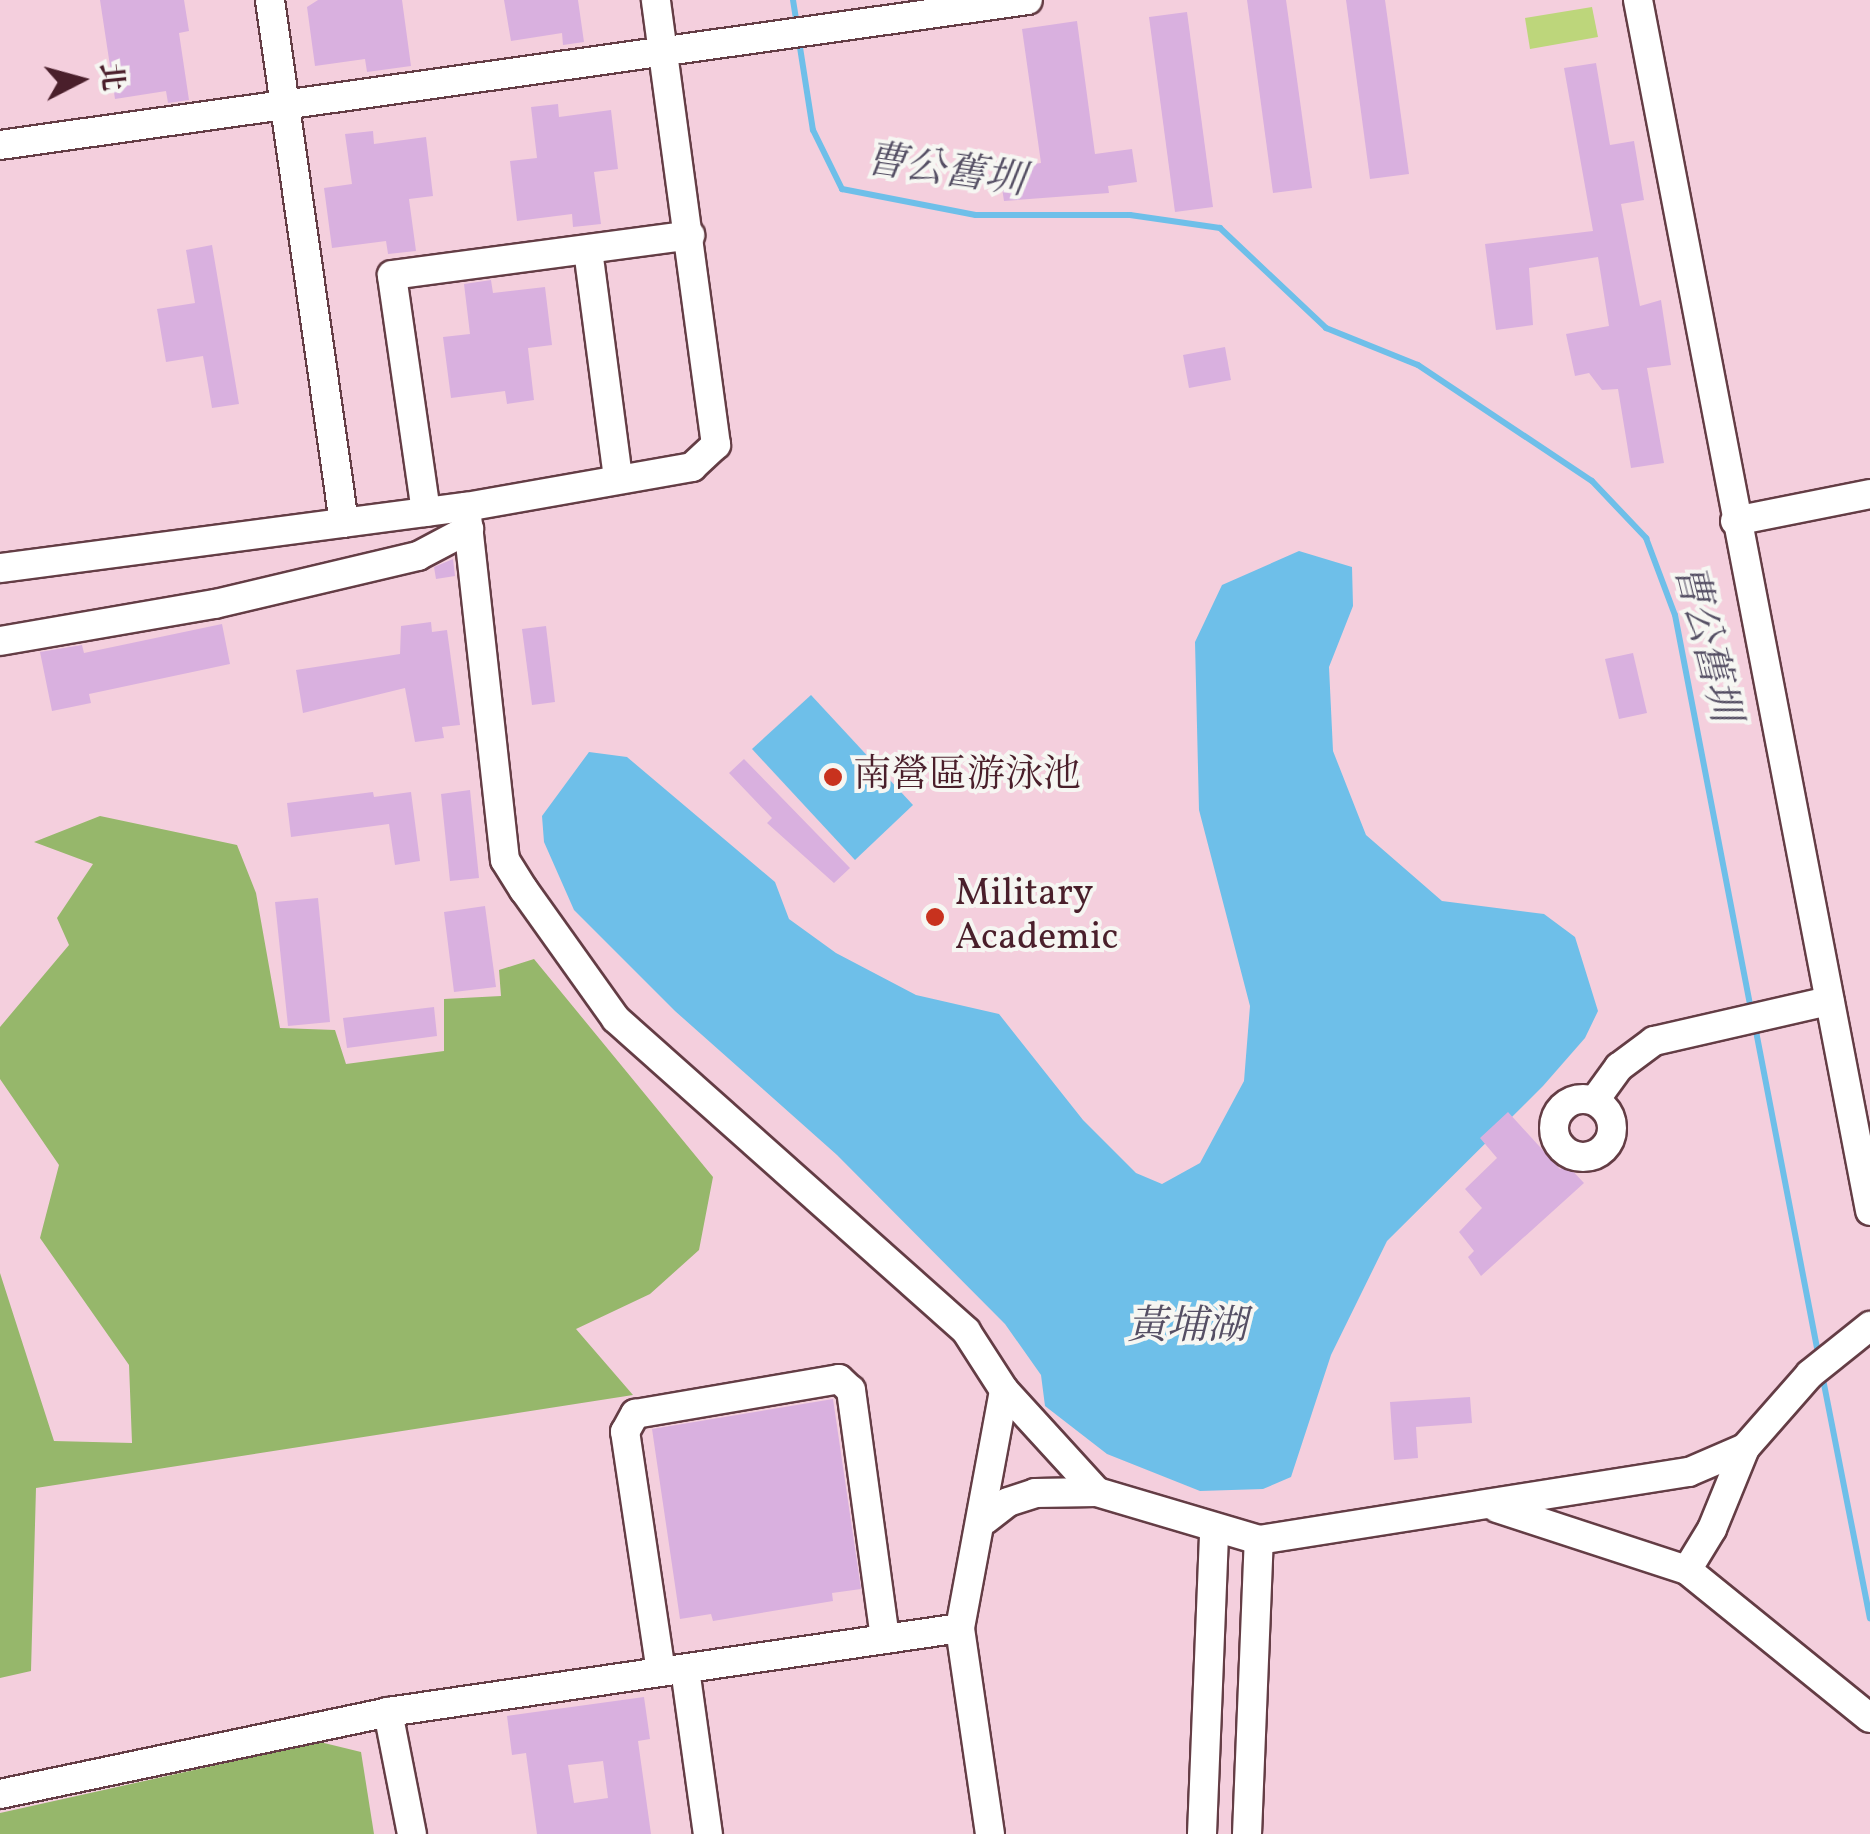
<!DOCTYPE html>
<meta charset="utf-8">
<style>
body{margin:0}
#map{position:relative;width:1870px;height:1834px;overflow:hidden;background:#f5eadb;font-family:Vollkorn,"Noto Serif TC",serif}
div>[style]{position:absolute}
.built>*{inset:0;background:#f4cfdd}
.green>*{inset:0;background:#bdd67b}
.forest>*{inset:0;background:#96b76b}
.water>*{inset:0;background:#6ebfe9}
.stream>*{height:6px;margin:-3px;padding:0 3px;transform-origin:3px;border-radius:3px;background:#6ebfe9}
.building>*{inset:0;background:#d9b0df}
.roads{filter:drop-shadow(2px 0 #643d45) drop-shadow(-2px 0 #643d45) drop-shadow(0 2px #643d45) drop-shadow(0 -2px #643d45)}
.minor>*{height:28px;margin:-14px;padding:0 14px;transform-origin:14px;border-radius:14px;background:#fff}
.minor>.ring{margin:-14px;padding:0;box-sizing:content-box;background:none;border:28px solid #fff;border-radius:50%}
.dots>*{width:28px;height:28px;translate:-50% -50%;box-sizing:border-box;border:5px solid #f6f6f2;border-radius:50%}
span{translate:-50% -50%;white-space:nowrap;text-align:center;line-height:1.15;-webkit-text-stroke:8px #f6f6f2;paint-order:stroke}
.poi-label{font-size:38px;color:#4a1f2b}
.left{translate:0 -50%;text-align:left}
.water-label{font-size:40px;color:#554f64;font-style:italic}
.north{position:absolute;left:30px;top:30px;width:100px;height:100px;-webkit-text-stroke:8px #f6f6f2;paint-order:stroke;rotate:84deg;font-size:28px;font-weight:700;line-height:40px;text-align:center;color:#4a1f2b}
.north::after{content:'';display:block;margin:auto;width:35px;height:45px;background:#4a1f2b;clip-path:polygon(50% 0,100% 100%,50% 72%,0 100%)}
</style>
<div id="map">
<div class="built">
<div style="clip-path:polygon(0 0,1870px 0,1870px 1834px,0 1834px)"></div>
</div>
<div class="green">
<div style="clip-path:polygon(1592px 7px,1598px 37px,1530px 49px,1525px 18px)"></div>
</div>
<div class="forest">
<div style="clip-path:polygon(100px 816px,237px 845px,256px 893px,280px 1028px,335px 1030px,346px 1064px,444px 1051px,444px 999px,501px 996px,499px 970px,534px 959px,713px 1177px,699px 1250px,650px 1294px,576px 1329px,633px 1395px,36px 1488px,31px 1671px,0 1678px,0 1273px,54px 1441px,132px 1443px,129px 1365px,40px 1238px,59px 1165px,0 1079px,0 1027px,69px 945px,57px 918px,93px 864px,34px 842px)"></div>
<div style="clip-path:polygon(320px 1742px,361px 1752px,374px 1834px,0 1834px,0 1813px)"></div>
</div>
<div class="water">
<div style="clip-path:polygon(1299px 551px,1352px 567px,1353px 606px,1329px 667px,1333px 751px,1366px 835px,1442px 901px,1544px 914px,1575px 937px,1598px 1011px,1585px 1038px,1543px 1086px,1387px 1241px,1331px 1355px,1291px 1477px,1263px 1489px,1200px 1491px,1107px 1454px,1045px 1406px,1041px 1375px,1005px 1324px,837px 1155px,675px 1011px,574px 910px,544px 842px,542px 816px,589px 752px,627px 757px,775px 882px,789px 919px,836px 953px,916px 995px,999px 1014px,1083px 1120px,1136px 1173px,1162px 1184px,1200px 1163px,1244px 1081px,1250px 1006px,1199px 810px,1195px 642px,1222px 585px)"></div>
<div style="clip-path:polygon(811px 695px,913px 805px,855px 860px,752px 749px)"></div>
</div>
<div class="stream">
<div style="left:793px;top:0;width:24px;rotate:81deg"></div>
<div style="left:799px;top:41px;width:90px;rotate:81.1deg"></div>
<div style="left:813px;top:130px;width:66px;rotate:63.8deg"></div>
<div style="left:842px;top:189px;width:136px;rotate:11deg"></div>
<div style="left:976px;top:215px;width:154px"></div>
<div style="left:1130px;top:215px;width:91px;rotate:8.2deg"></div>
<div style="left:1220px;top:228px;width:146px;rotate:43.3deg"></div>
<div style="left:1326px;top:328px;width:99px;rotate:21.9deg"></div>
<div style="left:1418px;top:365px;width:209px;rotate:33.7deg"></div>
<div style="left:1592px;top:481px;width:79px;rotate:46.5deg"></div>
<div style="left:1646px;top:538px;width:82px;rotate:69.4deg"></div>
<div style="left:1675px;top:615px;width:401px;rotate:79.1deg"></div>
<div style="left:1755px;top:1026px;width:337px;rotate:79.1deg"></div>
<div style="left:1822px;top:1374px;width:249px;rotate:78.9deg"></div>
</div>
<div class="building">
<div style="clip-path:polygon(100px 0,184px 0,189px 31px,179px 33px,189px 100px,168px 103px,166px 91px,115px 99px)"></div>
<div style="clip-path:polygon(318px 0,402px 0,411px 66px,367px 72px,365px 59px,315px 66px,307px 7px)"></div>
<div style="clip-path:polygon(504px 0,578px 0,584px 42px,563px 45px,562px 33px,511px 41px)"></div>
<div style="clip-path:polygon(1247px 0,1286px 0,1312px 188px,1273px 193px)"></div>
<div style="clip-path:polygon(1346px 0,1385px 0,1409px 174px,1370px 179px)"></div>
<div style="clip-path:polygon(1187px 12px,1213px 207px,1175px 212px,1149px 17px)"></div>
<div style="clip-path:polygon(1077px 21px,1095px 154px,1132px 149px,1137px 182px,1108px 186px,1109px 193px,1004px 201px,999px 168px,1041px 163px,1022px 29px)"></div>
<div style="clip-path:polygon(1596px 63px,1610px 145px,1634px 141px,1644px 200px,1621px 204px,1640px 306px,1661px 300px,1671px 365px,1647px 368px,1664px 463px,1631px 468px,1618px 389px,1602px 390px,1589px 373px,1575px 376px,1566px 334px,1609px 326px,1598px 257px,1529px 268px,1533px 325px,1496px 330px,1485px 244px,1593px 231px,1564px 68px)"></div>
<div style="clip-path:polygon(558px 104px,559px 117px,611px 110px,618px 169px,594px 172px,601px 224px,573px 227px,572px 214px,517px 221px,510px 161px,537px 158px,531px 107px)"></div>
<div style="clip-path:polygon(373px 131px,374px 144px,426px 137px,433px 196px,409px 199px,416px 251px,388px 254px,386px 241px,332px 248px,324px 188px,352px 184px,345px 134px)"></div>
<div style="clip-path:polygon(212px 245px,239px 404px,212px 408px,203px 356px,166px 362px,157px 309px,195px 303px,186px 250px)"></div>
<div style="clip-path:polygon(491px 280px,493px 293px,545px 287px,552px 345px,528px 348px,534px 400px,507px 404px,505px 391px,451px 398px,443px 337px,470px 334px,464px 284px)"></div>
<div style="clip-path:polygon(1225px 347px,1231px 380px,1189px 388px,1183px 355px)"></div>
<div style="clip-path:polygon(453px 559px,455px 576px,436px 579px,434px 567px)"></div>
<div style="clip-path:polygon(431px 622px,432px 632px,447px 630px,460px 725px,442px 727px,444px 738px,415px 742px,405px 688px,303px 713px,296px 670px,400px 654px,401px 626px)"></div>
<div style="clip-path:polygon(222px 624px,230px 664px,89px 694px,91px 703px,52px 711px,40px 652px,82px 645px,84px 653px)"></div>
<div style="clip-path:polygon(546px 626px,555px 702px,532px 705px,522px 629px)"></div>
<div style="clip-path:polygon(1633px 653px,1647px 713px,1619px 719px,1605px 659px)"></div>
<div style="clip-path:polygon(744px 759px,850px 868px,834px 883px,767px 823px,772px 818px,729px 773px)"></div>
<div style="clip-path:polygon(470px 790px,479px 878px,450px 881px,441px 794px)"></div>
<div style="clip-path:polygon(373px 792px,374px 797px,411px 792px,420px 861px,395px 865px,389px 824px,291px 837px,287px 803px)"></div>
<div style="clip-path:polygon(318px 898px,330px 1022px,288px 1026px,275px 902px)"></div>
<div style="clip-path:polygon(485px 906px,496px 987px,454px 992px,444px 912px)"></div>
<div style="clip-path:polygon(434px 1007px,437px 1036px,347px 1048px,343px 1018px)"></div>
<div style="clip-path:polygon(1508px 1112px,1560px 1169px,1566px 1164px,1584px 1183px,1481px 1276px,1468px 1257px,1474px 1251px,1459px 1232px,1482px 1208px,1465px 1189px,1497px 1158px,1480px 1138px)"></div>
<div style="clip-path:polygon(1470px 1397px,1472px 1423px,1416px 1427px,1418px 1458px,1394px 1460px,1390px 1402px)"></div>
<div style="clip-path:polygon(833px 1399px,861px 1589px,832px 1593px,833px 1601px,713px 1621px,711px 1614px,680px 1619px,652px 1429px)"></div>
<div style="clip-path:polygon(evenodd,644px 1697px,650px 1739px,638px 1741px,651px 1834px,537px 1834px,526px 1753px,512px 1755px,507px 1716px,644px 1697px,603px 1761px,608px 1798px,574px 1803px,568px 1765px,603px 1761px)"></div>
</div>
<div class="roads">
<div class="minor">
<div style="left:270px;top:0;width:528px;rotate:81.95deg"></div>
<div style="left:1638px;top:0;width:1233px;rotate:79.15deg"></div>
<div style="left:0;top:145px;width:1038px;rotate:-8.03deg"></div>
<div style="left:588px;top:250px;width:231px;rotate:82.5deg"></div>
<div style="left:466px;top:507px;width:355px;rotate:83.7deg"></div>
<div style="left:505px;top:860px;width:36px;rotate:58deg"></div>
<div style="left:524px;top:890px;width:158px;rotate:54.5deg"></div>
<div style="left:616px;top:1019px;width:469px;rotate:41.7deg"></div>
<div style="left:966px;top:1331px;width:70px;rotate:57.2deg"></div>
<div style="left:1004px;top:1390px;width:138px;rotate:47.6deg"></div>
<div style="left:1097px;top:1492px;width:169px;rotate:16.5deg"></div>
<div style="left:1259px;top:1540px;width:435px;rotate:-9deg"></div>
<div style="left:1689px;top:1472px;width:61px;rotate:-23.2deg"></div>
<div style="left:1745px;top:1448px;width:98px;rotate:-48.7deg"></div>
<div style="left:1810px;top:1374px;width:77px;rotate:-38.7deg"></div>
<div style="left:426px;top:512px;width:239px;rotate:-98.2deg"></div>
<div style="left:392px;top:275px;width:301px;rotate:-7.6deg"></div>
<div style="left:1735px;top:521px;width:138px;rotate:-11.3deg"></div>
<div style="left:0;top:568px;width:470px;rotate:-7.5deg"></div>
<div style="left:466px;top:507px;width:230px;rotate:-10deg"></div>
<div style="left:692px;top:467px;width:33px;rotate:-43deg"></div>
<div style="left:716px;top:445px;width:449px;rotate:-97.7deg"></div>
<div style="left:0;top:641px;width:218px;rotate:-9.8deg"></div>
<div style="left:215px;top:604px;width:209px;rotate:-13.3deg"></div>
<div style="left:418px;top:556px;width:58px;rotate:-27.9deg"></div>
<div class="ring" style="left:1554px;top:1099px;width:30px;height:30px"></div>
<div style="left:1595px;top:1100px;width:41px;rotate:-54deg"></div>
<div style="left:1619px;top:1067px;width:44px;rotate:-36.6deg"></div>
<div style="left:1654px;top:1041px;width:180px;rotate:-12.9deg"></div>
<div style="left:1497px;top:1508px;width:200px;rotate:18.1deg"></div>
<div style="left:1687px;top:1570px;width:235px;rotate:39deg"></div>
<div style="left:985px;top:1520px;width:29px;rotate:-38deg"></div>
<div style="left:1008px;top:1502px;width:28px;rotate:-18deg"></div>
<div style="left:1035px;top:1493px;width:62px;rotate:-0.9deg"></div>
<div style="left:1687px;top:1570px;width:48px;rotate:-58.6deg"></div>
<div style="left:1712px;top:1529px;width:87px;rotate:-67.8deg"></div>
<div style="left:685px;top:1669px;width:167px;rotate:82.1deg"></div>
<div style="left:661px;top:1672px;width:243px;rotate:-98.5deg"></div>
<div style="left:625px;top:1432px;width:21px;rotate:-61deg"></div>
<div style="left:635px;top:1414px;width:207px;rotate:-9.7deg"></div>
<div style="left:839px;top:1379px;width:16px;rotate:43deg"></div>
<div style="left:851px;top:1390px;width:251px;rotate:82.2deg"></div>
<div style="left:388px;top:1712px;width:578px;rotate:-8.35deg"></div>
<div style="left:0;top:1794px;width:397px;rotate:-11.9deg"></div>
<div style="left:388px;top:1712px;width:124px;rotate:78.9deg"></div>
<div style="left:990px;top:1834px;width:208px;rotate:-98.3deg"></div>
<div style="left:960px;top:1628px;width:242px;rotate:-79.5deg"></div>
<div style="left:1202px;top:1834px;width:305px;rotate:-87.7deg"></div>
<div style="left:1247px;top:1834px;width:294px;rotate:-87.7deg"></div>
</div>
</div>
<div class="dots">
<div style="left:833px;top:777px;background:#c8321e"></div>
<div style="left:935px;top:917px;background:#c8321e"></div>
</div>
<div class="poi-label">
<span class="left" style="left:853px;top:777px">南營區游泳池</span>
<span class="left" style="left:955px;top:917px">Military<br>Academic</span>
</div>
<div class="water-label">
<span style="left:945px;top:172px;rotate:8deg">曹公舊圳</span>
<span style="left:1705px;top:643px;rotate:76deg">曹公舊圳</span>
<span style="left:1187px;top:1328px">黃埔湖</span>
</div>
<div class="north">北</div>
</div>
